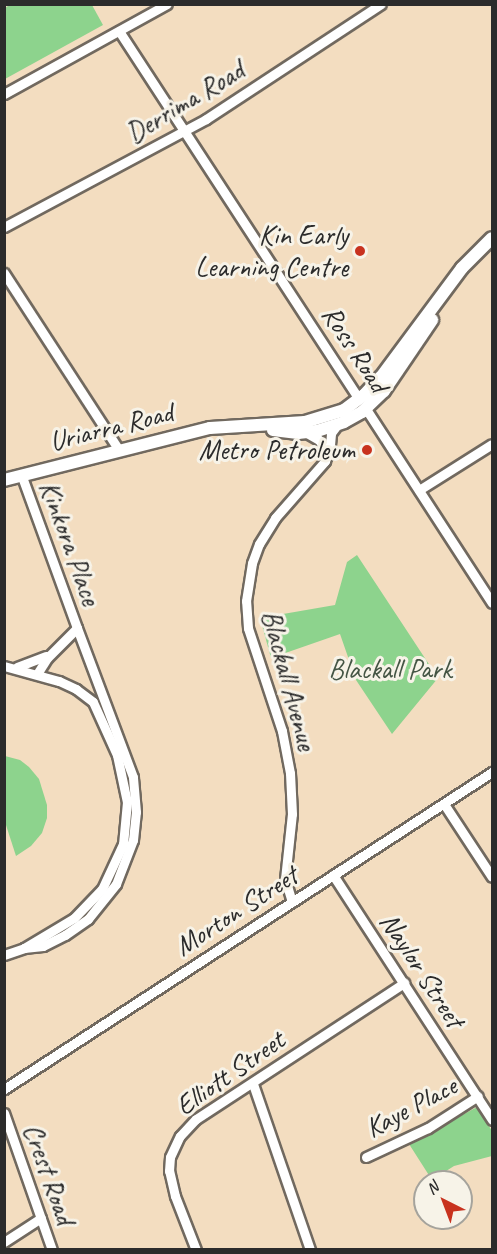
<!DOCTYPE html>
<style>
body{margin:0}
#map{position:relative;width:497px;height:1254px;overflow:hidden;background:#f3ddc0;font-family:Caveat,sans-serif}
div>[style]{position:absolute}
.green>*{inset:0;background:#8dd38d}
.roads{filter:drop-shadow(2px 0 #71695f) drop-shadow(-2px 0 #71695f) drop-shadow(0 2px #71695f) drop-shadow(0 -2px #71695f)}
.minor>*{height:9px;margin:-4.5px;padding:0 4.5px;transform-origin:4.5px;border-radius:4.5px;background:#fff}
.major>*{height:12px;margin:-6px;padding:0 6px;transform-origin:6px;border-radius:6px;background:#fff}
.dots>*{width:16px;height:16px;translate:-50% -50%;box-sizing:border-box;border:3px solid #f7f3e8;border-radius:50%}
span{translate:-50% -50%;white-space:nowrap;text-align:center;line-height:1.15;-webkit-text-stroke:6px #f7f3e8;paint-order:stroke}
.street-label{font-size:28px;color:#2b2b2b}
.poi-label{font-size:28px;color:#2b2b2b}
.right{translate:-100% -50%;text-align:right}
.park-label{font-size:28px;color:#454}
.frame{position:absolute;inset:0;border:6px solid #2b2b2b;pointer-events:none}
.north{position:absolute;left:413px;top:1170px;width:60px;height:60px;box-sizing:border-box;background:#f7f3e8;border:2px solid #a5a39c;border-radius:50%;rotate:318deg;font-size:16px;font-weight:700;line-height:24px;text-align:center;color:#2b2b2b}
.north::after{content:'';display:block;margin:auto;width:21px;height:27px;background:#c8321e;clip-path:polygon(50% 0,100% 100%,50% 72%,0 100%)}
</style>
<div id="map">
<div class="green">
<div style="clip-path:polygon(11px 4px,92px 5px,103px 25px,5px 79px,5px 8px)"></div>
<div style="clip-path:polygon(357px 555px,438px 678px,392px 734px,356px 680px,340px 634px,271px 658px,260px 618px,335px 605px,347px 562px)"></div>
<div style="clip-path:polygon(5px 756px,20px 760px,29px 767px,39px 779px,47px 805px,47px 818px,42px 833px,31px 846px,16px 856px,5px 822px)"></div>
<div style="clip-path:polygon(477px 1107px,492px 1131px,492px 1156px,454px 1166px,432px 1180px,409px 1144px)"></div>
</div>
<div class="roads">
<div class="minor">
<div style="left:119px;top:31px;width:439px;rotate:56.9deg"></div>
<div style="left:4px;top:94px;width:186px;rotate:-28.9deg"></div>
<div style="left:4px;top:227px;width:229px;rotate:-28.1deg"></div>
<div style="left:206px;top:119px;width:209px;rotate:-33.3deg"></div>
<div style="left:4px;top:273px;width:211px;rotate:57deg"></div>
<div style="left:366px;top:409px;width:231px;rotate:57deg"></div>
<div style="left:307px;top:433px;width:14px;rotate:30deg"></div>
<div style="left:319px;top:440px;width:12px;rotate:55deg"></div>
<div style="left:326px;top:450px;width:6px;rotate:81deg"></div>
<div style="left:21px;top:474px;width:164px;rotate:70deg"></div>
<div style="left:77px;top:628px;width:42px;rotate:135deg"></div>
<div style="left:47px;top:658px;width:19px;rotate:122deg"></div>
<div style="left:419px;top:490px;width:86px;rotate:-32.2deg"></div>
<div style="left:4px;top:666px;width:57px;rotate:15.3deg"></div>
<div style="left:59px;top:681px;width:19px;rotate:25deg"></div>
<div style="left:76px;top:689px;width:21px;rotate:37deg"></div>
<div style="left:93px;top:702px;width:58px;rotate:65.6deg"></div>
<div style="left:117px;top:755px;width:48px;rotate:78deg"></div>
<div style="left:127px;top:802px;width:42px;rotate:95.4deg"></div>
<div style="left:123px;top:844px;width:50px;rotate:115deg"></div>
<div style="left:102px;top:889px;width:40px;rotate:134deg"></div>
<div style="left:74px;top:918px;width:58px;rotate:149deg"></div>
<div style="left:17px;top:667px;width:31px;rotate:-21deg"></div>
<div style="left:444px;top:804px;width:87px;rotate:56.7deg"></div>
<div style="left:333px;top:875px;width:292px;rotate:57deg"></div>
<div style="left:292px;top:902px;width:24px;rotate:-107deg"></div>
<div style="left:285px;top:879px;width:65px;rotate:-83.9deg"></div>
<div style="left:292px;top:814px;width:41px;rotate:-92.8deg"></div>
<div style="left:290px;top:773px;width:43px;rotate:-100.8deg"></div>
<div style="left:282px;top:731px;width:108px;rotate:-108.3deg"></div>
<div style="left:248px;top:628px;width:27px;rotate:-94deg"></div>
<div style="left:246px;top:601px;width:38px;rotate:-81deg"></div>
<div style="left:252px;top:563px;width:20px;rotate:-70deg"></div>
<div style="left:259px;top:544px;width:31px;rotate:-58deg"></div>
<div style="left:275px;top:518px;width:76px;rotate:-48.7deg"></div>
<div style="left:325px;top:461px;width:17px;rotate:-73deg"></div>
<div style="left:330px;top:445px;width:12px;rotate:-85deg"></div>
<div style="left:331px;top:433px;width:10px;rotate:-53deg"></div>
<div style="left:4px;top:955px;width:21px;rotate:-19deg"></div>
<div style="left:24px;top:948px;width:19px;rotate:-6deg"></div>
<div style="left:43px;top:946px;width:25px;rotate:-27deg"></div>
<div style="left:65px;top:935px;width:28px;rotate:-35deg"></div>
<div style="left:88px;top:919px;width:45px;rotate:-51.3deg"></div>
<div style="left:116px;top:884px;width:47px;rotate:-68.9deg"></div>
<div style="left:133px;top:840px;width:28px;rotate:-84deg"></div>
<div style="left:136px;top:812px;width:35px;rotate:-95deg"></div>
<div style="left:133px;top:777px;width:159px;rotate:-110.6deg"></div>
<div style="left:253px;top:1084px;width:176px;rotate:71deg"></div>
<div style="left:4px;top:1089px;width:582px;rotate:-33.01deg"></div>
<div style="left:4px;top:1113px;width:145px;rotate:70.7deg"></div>
<div style="left:366px;top:1157px;width:68px;rotate:-25.1deg"></div>
<div style="left:428px;top:1128px;width:59px;rotate:-32.6deg"></div>
<div style="left:4px;top:1242px;width:44px;rotate:-33deg"></div>
<div style="left:196px;top:1250px;width:58px;rotate:-111.3deg"></div>
<div style="left:175px;top:1196px;width:26px;rotate:-103deg"></div>
<div style="left:169px;top:1171px;width:14px;rotate:-86deg"></div>
<div style="left:170px;top:1157px;width:23px;rotate:-65deg"></div>
<div style="left:180px;top:1136px;width:23px;rotate:-47deg"></div>
<div style="left:196px;top:1119px;width:249px;rotate:-33.2deg"></div>
</div>
<div class="major">
<div style="left:273px;top:430px;width:25px;rotate:7deg"></div>
<div style="left:298px;top:433px;width:19px;rotate:-6deg"></div>
<div style="left:317px;top:431px;width:28px;rotate:-18deg"></div>
<div style="left:344px;top:422px;width:21px;rotate:-29deg"></div>
<div style="left:362px;top:412px;width:30px;rotate:-44deg"></div>
<div style="left:384px;top:391px;width:86px;rotate:-55.9deg"></div>
<div style="left:4px;top:480px;width:212px;rotate:-14.2deg"></div>
<div style="left:210px;top:428px;width:95px;rotate:-3.6deg"></div>
<div style="left:305px;top:422px;width:41px;rotate:-17.1deg"></div>
<div style="left:344px;top:410px;width:25px;rotate:-37deg"></div>
<div style="left:364px;top:395px;width:25px;rotate:-47deg"></div>
<div style="left:381px;top:377px;width:136px;rotate:-53.4deg"></div>
<div style="left:462px;top:268px;width:42px;rotate:-45deg"></div>
</div>
</div>
<div class="dots">
<div style="left:360px;top:251px;background:#c8321e"></div>
<div style="left:367px;top:450px;background:#c8321e"></div>
</div>
<div class="street-label">
<span style="left:185px;top:102px;rotate:-31deg">Derrima Road</span>
<span style="left:355px;top:349px;rotate:57deg">Ross Road</span>
<span style="left:111px;top:427px;rotate:-14deg">Uriarra Road</span>
<span style="left:70px;top:543px;rotate:70deg">Kinkora Place</span>
<span style="left:289px;top:680px;rotate:75deg">Blackall Avenue</span>
<span style="left:236px;top:911px;rotate:-33deg">Morton Street</span>
<span style="left:422px;top:970px;rotate:57deg">Naylor Street</span>
<span style="left:230px;top:1073px;rotate:-35deg">Elliott Street</span>
<span style="left:411px;top:1107px;rotate:-28deg">Kaye Place</span>
<span style="left:49px;top:1174px;rotate:71deg">Crest Road</span>
</div>
<div class="poi-label">
<span class="right" style="left:348px;top:251px">Kin Early<br>Learning Centre</span>
<span class="right" style="left:355px;top:450px">Metro Petroleum</span>
</div>
<div class="park-label">
<span style="left:390px;top:669px">Blackall Park</span>
</div>
<div class="frame"></div>
<div class="north">N</div>
</div>
